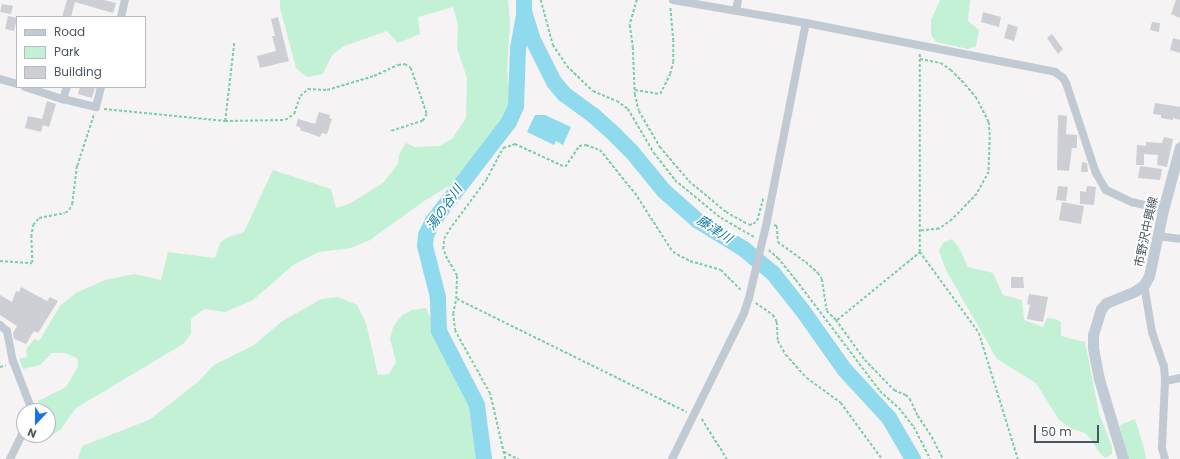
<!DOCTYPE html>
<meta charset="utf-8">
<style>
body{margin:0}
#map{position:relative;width:1180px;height:459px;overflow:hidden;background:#f5f3f3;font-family:Poppins,"Noto Sans JP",sans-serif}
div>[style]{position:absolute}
.green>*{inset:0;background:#c3f1d5}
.water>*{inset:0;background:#90daee}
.river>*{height:16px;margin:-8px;padding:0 8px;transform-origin:8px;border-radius:8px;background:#90daee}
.building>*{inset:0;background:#cdcfd5}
.path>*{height:1.5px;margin-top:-0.75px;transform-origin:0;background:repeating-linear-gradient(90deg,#7ad0a6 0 3px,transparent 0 5px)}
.street>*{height:8px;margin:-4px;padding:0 4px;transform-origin:4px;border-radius:4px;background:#c1cad2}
.secondary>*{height:11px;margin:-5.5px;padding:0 5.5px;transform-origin:5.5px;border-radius:5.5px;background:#c1cbd6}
span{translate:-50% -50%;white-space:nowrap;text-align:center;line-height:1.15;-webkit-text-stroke:3.5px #fff;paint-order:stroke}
.street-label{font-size:12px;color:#4a5661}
.water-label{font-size:13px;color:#0c7c9b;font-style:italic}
.legend{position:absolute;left:16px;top:16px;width:130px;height:72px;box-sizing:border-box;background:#fff;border:1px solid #b7bbc0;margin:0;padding:5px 7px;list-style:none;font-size:12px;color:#4a5661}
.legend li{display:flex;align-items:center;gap:8px;height:20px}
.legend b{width:20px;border:1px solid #b7bbc0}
.north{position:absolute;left:16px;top:403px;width:40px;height:40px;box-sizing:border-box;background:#fff;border:1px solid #b7bbc0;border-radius:50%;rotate:202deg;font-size:11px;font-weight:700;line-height:16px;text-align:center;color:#4a5661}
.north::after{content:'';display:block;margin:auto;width:14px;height:18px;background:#1a73e8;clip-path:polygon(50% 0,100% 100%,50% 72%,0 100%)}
.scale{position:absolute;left:1034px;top:425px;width:65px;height:18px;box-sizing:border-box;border:2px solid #4a5661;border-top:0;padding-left:5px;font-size:12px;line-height:14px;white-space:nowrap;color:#4a5661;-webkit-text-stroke:3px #fff;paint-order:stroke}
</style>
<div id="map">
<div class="green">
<div style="clip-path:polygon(280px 0,508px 0,510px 24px,507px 71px,511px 104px,502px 121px,478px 158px,454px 183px,424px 201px,370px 240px,351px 248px,319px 252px,293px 265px,253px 300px,225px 312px,204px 309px,191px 319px,191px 334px,183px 344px,76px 408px,61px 429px,43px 442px,36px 442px,30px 437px,31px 435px,48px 435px,48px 411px,35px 411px,38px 401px,66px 387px,78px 367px,77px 358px,65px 353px,52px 353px,40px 365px,23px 369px,19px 359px,27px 357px,26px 350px,34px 339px,39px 341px,60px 306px,76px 293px,105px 280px,134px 274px,161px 280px,168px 252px,215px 258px,220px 243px,226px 238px,244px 232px,273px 170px,331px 189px,336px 208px,349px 204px,383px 183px,398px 164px,399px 155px,406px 143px,415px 147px,439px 146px,452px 139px,466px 118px,467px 78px,457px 48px,458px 25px,453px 7px,418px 17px,420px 34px,398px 43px,387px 31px,344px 46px,332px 55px,323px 74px,307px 77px,296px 68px,280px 8px)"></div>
<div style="clip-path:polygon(940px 0,970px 0,968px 21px,979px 30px,976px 46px,968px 49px,936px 42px,931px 35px,931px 20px)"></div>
<div style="clip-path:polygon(952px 239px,958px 246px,968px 267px,993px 273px,1003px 295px,1022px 300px,1024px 320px,1043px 327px,1047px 318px,1055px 319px,1061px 322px,1061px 336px,1085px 342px,1099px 413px,1112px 447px,1112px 454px,1105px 458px,1099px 452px,1093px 442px,1085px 433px,1072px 429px,1059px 420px,1036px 383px,997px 359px,946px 270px,939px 251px,943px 243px)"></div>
<div style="clip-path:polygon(338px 297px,357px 305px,366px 323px,378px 375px,389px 374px,396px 362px,390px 339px,393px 327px,402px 315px,412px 310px,426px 308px,474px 405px,478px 459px,78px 459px,82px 446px,149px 420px,198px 382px,214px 365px,254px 345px,281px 322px,321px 299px)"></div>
<div style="clip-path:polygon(1135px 419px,1144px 448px,1146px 459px,1127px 459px,1120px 425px)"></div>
</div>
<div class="water">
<div style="clip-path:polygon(535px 115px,545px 115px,571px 127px,563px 145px,556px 141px,554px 145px,527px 132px)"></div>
</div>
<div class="river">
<div style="left:524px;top:0;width:11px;rotate:90deg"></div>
<div style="left:524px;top:11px;width:28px;rotate:73deg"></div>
<div style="left:532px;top:38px;width:49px;rotate:63.4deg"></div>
<div style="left:554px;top:82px;width:16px;rotate:50deg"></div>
<div style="left:564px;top:94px;width:36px;rotate:36deg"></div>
<div style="left:593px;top:115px;width:31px;rotate:42deg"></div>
<div style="left:616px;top:136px;width:23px;rotate:45deg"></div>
<div style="left:632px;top:152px;width:50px;rotate:50.6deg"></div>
<div style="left:664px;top:191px;width:45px;rotate:41.4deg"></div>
<div style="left:698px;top:221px;width:54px;rotate:31.3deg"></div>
<div style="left:744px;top:249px;width:38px;rotate:40deg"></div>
<div style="left:773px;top:273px;width:48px;rotate:51.7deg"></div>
<div style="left:803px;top:311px;width:71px;rotate:54.7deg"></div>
<div style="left:844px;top:369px;width:67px;rotate:47.4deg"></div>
<div style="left:889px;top:418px;width:48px;rotate:59.7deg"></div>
<div style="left:484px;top:459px;width:54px;rotate:-97.4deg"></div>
<div style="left:477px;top:405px;width:83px;rotate:-117.2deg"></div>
<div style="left:439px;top:331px;width:34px;rotate:-92deg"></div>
<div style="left:438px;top:297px;width:53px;rotate:-104.3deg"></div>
<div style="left:425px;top:246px;width:11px;rotate:-85deg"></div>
<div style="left:426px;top:235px;width:16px;rotate:-63deg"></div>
<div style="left:433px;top:221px;width:125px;rotate:-52.5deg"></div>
<div style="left:509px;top:122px;width:17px;rotate:-66deg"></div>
<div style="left:516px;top:106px;width:57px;rotate:-88deg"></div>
<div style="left:518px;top:49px;width:34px;rotate:-80deg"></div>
</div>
<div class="building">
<div style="clip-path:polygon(67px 0,104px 0,116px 3px,113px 13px,75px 2px,71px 17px,62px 17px)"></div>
<div style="clip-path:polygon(1176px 0,1180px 0,1180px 18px,1171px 14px)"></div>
<div style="clip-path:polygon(2px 4px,13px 6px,11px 14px,0 12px)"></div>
<div style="clip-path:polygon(983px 12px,1001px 17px,999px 27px,981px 22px)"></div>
<div style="clip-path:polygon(8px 16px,17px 18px,14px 31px,5px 29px)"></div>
<div style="clip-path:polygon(278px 17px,289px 61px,260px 68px,257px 56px,276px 51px,272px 36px,275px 36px,271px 19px)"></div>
<div style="clip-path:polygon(1152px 22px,1160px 23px,1159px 32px,1150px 30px)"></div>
<div style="clip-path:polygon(1008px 24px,1018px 27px,1014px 41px,1004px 38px)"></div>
<div style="clip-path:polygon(1052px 34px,1063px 49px,1058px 54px,1047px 38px)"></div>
<div style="clip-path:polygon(1173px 38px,1180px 40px,1180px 53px,1170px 50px)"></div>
<div style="clip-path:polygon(80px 87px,95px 88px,92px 98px,78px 94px)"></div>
<div style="clip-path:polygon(47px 101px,56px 104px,49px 127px,43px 125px,41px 132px,25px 128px,28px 116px,42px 119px)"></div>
<div style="clip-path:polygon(1155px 103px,1180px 107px,1180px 120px,1173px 118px,1173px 120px,1161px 118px,1161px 115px,1153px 114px)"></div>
<div style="clip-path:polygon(319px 112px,330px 115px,329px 118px,332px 119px,327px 134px,322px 133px,320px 137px,300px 130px,301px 128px,296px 126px,298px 119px,315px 124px)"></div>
<div style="clip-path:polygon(1058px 115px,1067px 116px,1066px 134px,1077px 135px,1077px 148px,1072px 148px,1069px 171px,1057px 170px)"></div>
<div style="clip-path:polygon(1164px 137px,1173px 139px,1167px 167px,1157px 165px,1158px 155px,1144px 154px,1144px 165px,1136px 165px,1137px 145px,1146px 146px,1146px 142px,1162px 143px)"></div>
<div style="clip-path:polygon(1082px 162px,1087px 163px,1088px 172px,1081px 172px)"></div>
<div style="clip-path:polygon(1140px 166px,1162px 169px,1160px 180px,1138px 178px)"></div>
<div style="clip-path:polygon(1058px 186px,1068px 187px,1066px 201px,1056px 200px)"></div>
<div style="clip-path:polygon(1087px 186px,1096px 187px,1094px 205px,1080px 204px,1080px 191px,1086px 192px)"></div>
<div style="clip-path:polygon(1062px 202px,1084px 206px,1081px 224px,1059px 220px)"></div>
<div style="clip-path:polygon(1011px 277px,1023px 277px,1024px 288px,1011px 288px)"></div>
<div style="clip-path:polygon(21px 287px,47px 301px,50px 297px,58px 301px,38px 333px,34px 331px,26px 344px,14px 339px,13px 333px,17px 326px,0 315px,0 295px,12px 302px,16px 291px,19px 292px)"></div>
<div style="clip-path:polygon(1029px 294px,1048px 297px,1043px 322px,1027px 319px,1030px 305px,1027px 304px)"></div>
</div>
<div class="path">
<div style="left:541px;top:0;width:47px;rotate:75.1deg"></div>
<div style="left:553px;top:45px;width:25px;rotate:56deg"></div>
<div style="left:567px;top:66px;width:36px;rotate:44deg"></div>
<div style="left:593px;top:91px;width:26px;rotate:23deg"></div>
<div style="left:617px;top:101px;width:14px;rotate:36deg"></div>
<div style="left:628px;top:109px;width:51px;rotate:59.4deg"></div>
<div style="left:654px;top:153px;width:34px;rotate:52deg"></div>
<div style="left:675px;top:180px;width:60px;rotate:39.6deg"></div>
<div style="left:721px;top:218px;width:39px;rotate:30deg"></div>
<div style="left:637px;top:0;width:26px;rotate:106deg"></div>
<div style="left:630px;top:25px;width:22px;rotate:82deg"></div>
<div style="left:633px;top:47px;width:47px;rotate:87.6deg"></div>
<div style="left:635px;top:94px;width:17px;rotate:77deg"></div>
<div style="left:639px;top:111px;width:42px;rotate:59.7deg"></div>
<div style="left:660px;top:147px;width:45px;rotate:49.5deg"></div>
<div style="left:689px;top:181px;width:48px;rotate:40deg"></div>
<div style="left:726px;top:212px;width:26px;rotate:29deg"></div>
<div style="left:749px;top:225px;width:4px;rotate:-14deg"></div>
<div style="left:753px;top:224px;width:5px;rotate:-37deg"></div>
<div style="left:757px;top:221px;width:24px;rotate:-75deg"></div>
<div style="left:920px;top:54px;width:198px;rotate:90deg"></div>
<div style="left:920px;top:252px;width:100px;rotate:53.9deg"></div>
<div style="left:979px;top:333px;width:132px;rotate:72.8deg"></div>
<div style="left:920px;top:59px;width:21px;rotate:11deg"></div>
<div style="left:941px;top:63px;width:12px;rotate:35deg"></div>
<div style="left:951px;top:70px;width:16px;rotate:45deg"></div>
<div style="left:962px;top:81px;width:21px;rotate:49deg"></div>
<div style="left:976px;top:97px;width:28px;rotate:63deg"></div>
<div style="left:989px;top:122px;width:15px;rotate:86deg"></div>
<div style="left:990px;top:137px;width:35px;rotate:92deg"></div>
<div style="left:989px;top:172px;width:25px;rotate:119deg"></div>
<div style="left:977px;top:194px;width:36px;rotate:134deg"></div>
<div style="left:952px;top:220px;width:16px;rotate:145deg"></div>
<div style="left:939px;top:229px;width:19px;rotate:174deg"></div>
<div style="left:635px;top:90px;width:25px;rotate:9deg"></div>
<div style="left:660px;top:94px;width:22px;rotate:-63deg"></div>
<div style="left:670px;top:74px;width:12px;rotate:-76deg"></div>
<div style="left:673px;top:62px;width:21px;rotate:-90deg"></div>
<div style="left:673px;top:41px;width:33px;rotate:-95deg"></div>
<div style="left:104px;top:109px;width:122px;rotate:5.7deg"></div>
<div style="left:225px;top:121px;width:60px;rotate:-1deg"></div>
<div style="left:285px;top:120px;width:11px;rotate:-34deg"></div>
<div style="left:294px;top:114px;width:19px;rotate:-72deg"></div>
<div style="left:300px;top:96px;width:11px;rotate:-41deg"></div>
<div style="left:308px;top:89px;width:19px;rotate:3deg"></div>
<div style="left:327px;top:90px;width:49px;rotate:-16.6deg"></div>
<div style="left:374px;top:76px;width:26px;rotate:-25deg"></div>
<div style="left:398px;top:65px;width:7px;rotate:-8deg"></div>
<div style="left:405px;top:64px;width:7px;rotate:34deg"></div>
<div style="left:411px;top:68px;width:49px;rotate:70.8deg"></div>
<div style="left:427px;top:114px;width:8px;rotate:120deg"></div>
<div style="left:423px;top:121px;width:35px;rotate:162deg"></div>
<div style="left:225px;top:121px;width:79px;rotate:-83.4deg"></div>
<div style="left:774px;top:225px;width:3px;rotate:18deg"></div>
<div style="left:777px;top:226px;width:16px;rotate:86deg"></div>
<div style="left:778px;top:242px;width:34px;rotate:36deg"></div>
<div style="left:806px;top:262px;width:16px;rotate:43deg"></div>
<div style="left:818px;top:273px;width:7px;rotate:56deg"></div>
<div style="left:822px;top:279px;width:32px;rotate:81deg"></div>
<div style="left:827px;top:311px;width:13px;rotate:45deg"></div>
<div style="left:836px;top:320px;width:49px;rotate:54.1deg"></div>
<div style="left:865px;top:360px;width:42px;rotate:46deg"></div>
<div style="left:894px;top:390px;width:13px;rotate:23deg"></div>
<div style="left:906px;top:395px;width:6px;rotate:45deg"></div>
<div style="left:910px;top:399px;width:19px;rotate:65deg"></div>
<div style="left:918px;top:416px;width:25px;rotate:56deg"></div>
<div style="left:932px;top:437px;width:25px;rotate:63deg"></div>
<div style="left:769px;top:250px;width:12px;rotate:42deg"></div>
<div style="left:778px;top:258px;width:28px;rotate:51deg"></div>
<div style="left:796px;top:280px;width:139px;rotate:52.9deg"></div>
<div style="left:880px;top:391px;width:25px;rotate:42deg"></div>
<div style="left:899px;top:408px;width:24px;rotate:52deg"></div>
<div style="left:914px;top:427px;width:36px;rotate:63deg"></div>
<div style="left:0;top:261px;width:32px;rotate:4deg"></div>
<div style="left:32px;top:263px;width:26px;rotate:-92deg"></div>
<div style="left:31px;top:237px;width:12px;rotate:-81deg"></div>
<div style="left:33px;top:225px;width:9px;rotate:-49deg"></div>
<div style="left:39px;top:218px;width:26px;rotate:-11deg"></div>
<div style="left:65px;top:213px;width:5px;rotate:-37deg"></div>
<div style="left:69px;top:210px;width:7px;rotate:-63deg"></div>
<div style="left:72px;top:204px;width:38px;rotate:-83deg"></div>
<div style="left:77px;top:166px;width:55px;rotate:-71.9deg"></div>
<div style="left:457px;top:299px;width:256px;rotate:26.2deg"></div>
<div style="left:756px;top:303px;width:21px;rotate:35deg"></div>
<div style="left:773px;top:315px;width:8px;rotate:60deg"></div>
<div style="left:777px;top:322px;width:19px;rotate:87deg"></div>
<div style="left:778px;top:341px;width:16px;rotate:60deg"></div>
<div style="left:786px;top:355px;width:31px;rotate:48deg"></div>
<div style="left:807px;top:378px;width:42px;rotate:36.3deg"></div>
<div style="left:841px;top:403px;width:69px;rotate:53.8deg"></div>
<div style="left:837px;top:320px;width:107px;rotate:-39.3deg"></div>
<div style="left:0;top:367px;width:6px;rotate:-18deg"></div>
<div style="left:702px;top:419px;width:47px;rotate:58deg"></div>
<div style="left:504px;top:452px;width:16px;rotate:27deg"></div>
<div style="left:505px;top:459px;width:67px;rotate:-103deg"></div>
<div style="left:490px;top:394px;width:72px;rotate:-119.1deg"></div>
<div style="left:455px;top:331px;width:17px;rotate:-97deg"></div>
<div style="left:453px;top:314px;width:15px;rotate:-79deg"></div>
<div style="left:456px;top:299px;width:23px;rotate:-88deg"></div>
<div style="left:457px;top:276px;width:20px;rotate:-120deg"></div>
<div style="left:447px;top:259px;width:11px;rotate:-112deg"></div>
<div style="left:443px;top:249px;width:10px;rotate:-84deg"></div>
<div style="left:444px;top:239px;width:10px;rotate:-61deg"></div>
<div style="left:449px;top:230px;width:62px;rotate:-53.5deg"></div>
<div style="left:486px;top:180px;width:36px;rotate:-62deg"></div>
<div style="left:503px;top:148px;width:13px;rotate:-18deg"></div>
<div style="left:515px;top:144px;width:55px;rotate:24.7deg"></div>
<div style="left:565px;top:167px;width:25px;rotate:-56deg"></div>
<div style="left:579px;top:146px;width:7px;rotate:-8deg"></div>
<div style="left:586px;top:145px;width:15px;rotate:20deg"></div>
<div style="left:600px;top:150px;width:55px;rotate:50.9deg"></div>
<div style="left:635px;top:193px;width:70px;rotate:57.2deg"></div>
<div style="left:673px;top:252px;width:19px;rotate:28deg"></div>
<div style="left:690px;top:261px;width:32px;rotate:16deg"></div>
<div style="left:721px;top:270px;width:30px;rotate:45deg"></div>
</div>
<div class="street">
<div style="left:673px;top:0;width:135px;rotate:9.8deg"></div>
<div style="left:806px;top:23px;width:254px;rotate:11.1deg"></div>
<div style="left:1055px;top:72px;width:10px;rotate:37deg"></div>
<div style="left:1063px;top:78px;width:6px;rotate:59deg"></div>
<div style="left:1066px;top:83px;width:95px;rotate:71.6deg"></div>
<div style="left:1096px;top:173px;width:20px;rotate:60deg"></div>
<div style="left:1106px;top:190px;width:29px;rotate:25deg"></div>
<div style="left:1132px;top:202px;width:32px;rotate:14deg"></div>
<div style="left:736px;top:10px;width:10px;rotate:-79deg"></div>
<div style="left:121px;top:17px;width:17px;rotate:-77deg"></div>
<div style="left:0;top:79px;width:18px;rotate:16deg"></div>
<div style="left:25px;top:87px;width:40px;rotate:18deg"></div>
<div style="left:63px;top:99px;width:34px;rotate:14deg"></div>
<div style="left:96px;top:107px;width:21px;rotate:-76deg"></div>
<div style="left:63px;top:99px;width:13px;rotate:-72deg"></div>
<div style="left:1157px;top:236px;width:23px;rotate:7deg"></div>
<div style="left:1144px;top:285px;width:48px;rotate:80.3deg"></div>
<div style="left:1152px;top:332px;width:36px;rotate:71deg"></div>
<div style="left:1164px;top:366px;width:15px;rotate:86deg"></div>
<div style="left:1165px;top:381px;width:67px;rotate:92.6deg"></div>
<div style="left:1162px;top:448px;width:11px;rotate:75deg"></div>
<div style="left:0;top:325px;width:9px;rotate:41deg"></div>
<div style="left:7px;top:331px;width:31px;rotate:79deg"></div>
<div style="left:13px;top:361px;width:47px;rotate:68.9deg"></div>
<div style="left:30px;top:405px;width:6px;rotate:81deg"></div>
<div style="left:1165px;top:381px;width:15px;rotate:-11deg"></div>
<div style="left:10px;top:459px;width:32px;rotate:-64deg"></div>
<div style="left:672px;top:459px;width:163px;rotate:-63.7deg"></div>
<div style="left:744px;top:313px;width:16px;rotate:-72deg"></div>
<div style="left:749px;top:298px;width:79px;rotate:-76.8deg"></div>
<div style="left:767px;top:221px;width:202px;rotate:-78.9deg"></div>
</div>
<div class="secondary">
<div style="left:1123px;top:459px;width:84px;rotate:-106.7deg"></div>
<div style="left:1099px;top:379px;width:33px;rotate:-101deg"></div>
<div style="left:1093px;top:347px;width:12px;rotate:-90deg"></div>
<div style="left:1093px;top:335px;width:27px;rotate:-73deg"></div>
<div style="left:1101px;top:309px;width:8px;rotate:-50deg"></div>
<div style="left:1106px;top:303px;width:31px;rotate:-22deg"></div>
<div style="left:1135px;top:291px;width:11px;rotate:-34deg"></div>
<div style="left:1144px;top:285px;width:10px;rotate:-61deg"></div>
<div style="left:1149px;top:276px;width:67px;rotate:-78deg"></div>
<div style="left:1163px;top:210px;width:65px;rotate:-74.9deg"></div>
</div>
<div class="street-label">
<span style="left:1146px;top:232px;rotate:-78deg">市野沢中興線</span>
</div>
<div class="water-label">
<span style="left:445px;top:208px;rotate:-55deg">湯の谷川</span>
<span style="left:714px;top:230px;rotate:33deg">藤津川</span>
</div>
<ul class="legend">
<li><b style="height:5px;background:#c1cbd6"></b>Road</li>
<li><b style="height:11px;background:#c3f1d5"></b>Park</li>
<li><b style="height:11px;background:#cdcfd5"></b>Building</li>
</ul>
<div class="north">N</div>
<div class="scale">50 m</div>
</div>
